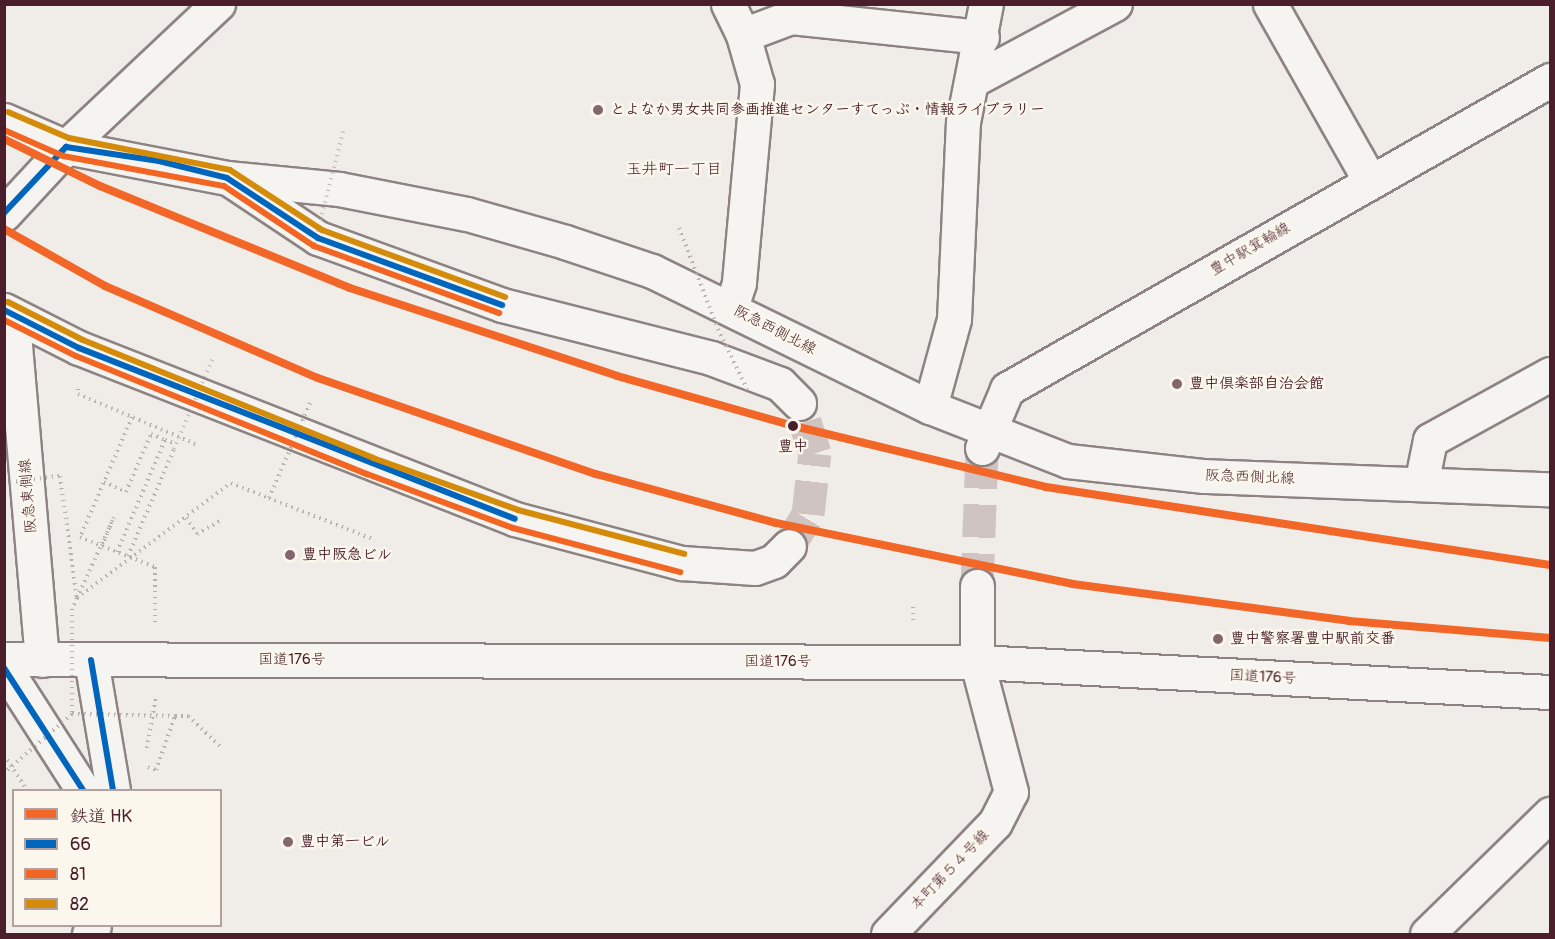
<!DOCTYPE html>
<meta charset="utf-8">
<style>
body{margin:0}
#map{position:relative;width:1555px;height:939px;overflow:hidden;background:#f0ede8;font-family:Pangolin,"Klee One",sans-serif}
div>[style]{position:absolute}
.minor-tunnel>*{height:33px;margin-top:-16.5px;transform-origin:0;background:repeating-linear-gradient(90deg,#cfc4c2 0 33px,transparent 0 49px)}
.path>*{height:4px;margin-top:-2px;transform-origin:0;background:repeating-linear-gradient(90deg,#b7b2b0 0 1.5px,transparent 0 6px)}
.roads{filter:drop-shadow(2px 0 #8d8383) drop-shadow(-2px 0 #8d8383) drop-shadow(0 2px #8d8383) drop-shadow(0 -2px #8d8383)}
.minor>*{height:33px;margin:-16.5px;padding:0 16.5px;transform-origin:16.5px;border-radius:16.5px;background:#f5f4f0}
.highway>*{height:33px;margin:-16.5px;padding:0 16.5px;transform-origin:16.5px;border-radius:16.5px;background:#f5f4f0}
.path-bridge>*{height:4px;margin-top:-2px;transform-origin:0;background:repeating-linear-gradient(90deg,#b7b2b0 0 1.5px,transparent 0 6px)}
.bus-1>*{height:6px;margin:-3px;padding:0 3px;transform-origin:3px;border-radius:3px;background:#0065bd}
.bus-2>*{height:6px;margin:-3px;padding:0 3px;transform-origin:3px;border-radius:3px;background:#f26522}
.bus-3>*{height:6px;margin:-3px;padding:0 3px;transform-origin:3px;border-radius:3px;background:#d48b09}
.rail-1>*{height:8px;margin:-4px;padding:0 4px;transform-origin:4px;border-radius:4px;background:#f26627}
.dots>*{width:16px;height:16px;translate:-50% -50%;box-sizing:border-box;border:3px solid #fbf7ec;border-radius:50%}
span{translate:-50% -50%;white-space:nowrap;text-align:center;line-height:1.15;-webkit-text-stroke:5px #fbf7ec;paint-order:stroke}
.poi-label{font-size:15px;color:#4a1f2b;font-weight:700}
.left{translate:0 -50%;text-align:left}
.street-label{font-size:15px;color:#4a1f2b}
.stop-label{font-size:15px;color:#4a1f2b;font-weight:700}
.neighbourhood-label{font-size:16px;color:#4a1f2b}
.frame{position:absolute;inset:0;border:6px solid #4a1f2b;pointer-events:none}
.legend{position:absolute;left:12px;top:789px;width:210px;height:138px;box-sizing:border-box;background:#fbf7ec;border:2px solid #b4a19f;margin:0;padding:8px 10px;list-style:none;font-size:18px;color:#4a1f2b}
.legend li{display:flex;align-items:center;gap:12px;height:30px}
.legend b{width:30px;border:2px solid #b4a19f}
</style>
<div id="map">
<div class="minor-tunnel">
<div style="left:789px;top:546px;width:37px;rotate:-59deg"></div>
<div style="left:808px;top:514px;width:61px;rotate:-83.5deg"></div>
<div style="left:815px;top:453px;width:52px;rotate:-107.7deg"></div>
<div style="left:977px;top:586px;width:138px;rotate:-87.9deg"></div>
</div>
<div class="path">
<div style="left:78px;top:389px;width:5px;rotate:90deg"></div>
<div style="left:78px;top:394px;width:130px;rotate:23deg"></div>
<div style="left:132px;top:417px;width:131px;rotate:113.4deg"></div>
<div style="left:80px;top:537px;width:81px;rotate:21.8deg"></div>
<div style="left:155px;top:567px;width:55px;rotate:90deg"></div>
<div style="left:104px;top:482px;width:24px;rotate:24deg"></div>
<div style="left:126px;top:492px;width:63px;rotate:-66.7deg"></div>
<div style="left:151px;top:434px;width:15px;rotate:23deg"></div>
<div style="left:269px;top:498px;width:114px;rotate:21.6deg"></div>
<div style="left:186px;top:518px;width:19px;rotate:55deg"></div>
<div style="left:197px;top:534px;width:28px;rotate:-30deg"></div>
<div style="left:102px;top:546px;width:31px;rotate:-68deg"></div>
<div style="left:117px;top:552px;width:122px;rotate:-66.8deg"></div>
<div style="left:165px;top:440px;width:12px;rotate:20deg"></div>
<div style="left:128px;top:556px;width:116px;rotate:-66.7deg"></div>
<div style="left:913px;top:607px;width:17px;rotate:90deg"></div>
<div style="left:147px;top:748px;width:53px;rotate:-80.2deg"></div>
<div style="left:4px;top:755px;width:42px;rotate:56.7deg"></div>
<div style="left:148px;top:767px;width:9px;rotate:21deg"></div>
<div style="left:156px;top:770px;width:57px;rotate:-70.6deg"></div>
<div style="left:175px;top:716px;width:13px"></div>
<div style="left:188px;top:716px;width:44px;rotate:43.2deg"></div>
</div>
<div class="roads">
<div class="minor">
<div style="left:728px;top:4px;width:34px;rotate:64deg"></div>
<div style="left:743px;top:35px;width:51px;rotate:74.1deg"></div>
<div style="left:757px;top:84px;width:200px;rotate:95.2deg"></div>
<div style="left:739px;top:283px;width:26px;rotate:108deg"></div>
<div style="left:1270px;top:4px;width:203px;rotate:60.5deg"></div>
<div style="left:743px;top:35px;width:51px;rotate:-20.6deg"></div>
<div style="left:791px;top:17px;width:192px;rotate:6deg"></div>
<div style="left:973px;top:80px;width:161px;rotate:-28.2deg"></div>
<div style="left:4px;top:120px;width:68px;rotate:23.5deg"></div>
<div style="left:66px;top:147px;width:164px;rotate:10.9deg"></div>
<div style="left:227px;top:178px;width:113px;rotate:5.6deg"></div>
<div style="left:339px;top:189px;width:130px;rotate:11.1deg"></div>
<div style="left:467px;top:214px;width:102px;rotate:15.9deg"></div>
<div style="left:565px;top:242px;width:92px;rotate:18.4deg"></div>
<div style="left:652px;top:271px;width:309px;rotate:26.1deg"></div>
<div style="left:930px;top:407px;width:148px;rotate:21.4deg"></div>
<div style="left:1068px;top:461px;width:137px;rotate:6.3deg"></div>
<div style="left:1204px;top:476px;width:346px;rotate:2.2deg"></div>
<div style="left:231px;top:180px;width:105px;rotate:33.7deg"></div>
<div style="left:318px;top:238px;width:196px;rotate:20deg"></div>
<div style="left:502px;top:305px;width:216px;rotate:14.2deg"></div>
<div style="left:711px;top:358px;width:74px;rotate:20.6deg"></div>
<div style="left:780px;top:384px;width:27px;rotate:45deg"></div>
<div style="left:4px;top:214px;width:91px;rotate:-47.2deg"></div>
<div style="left:66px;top:147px;width:209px;rotate:-43.3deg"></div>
<div style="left:4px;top:310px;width:84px;rotate:26.9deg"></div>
<div style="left:79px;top:348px;width:468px;rotate:21.4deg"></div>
<div style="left:515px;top:519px;width:173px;rotate:14.8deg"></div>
<div style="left:682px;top:563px;width:73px;rotate:3.9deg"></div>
<div style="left:755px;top:568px;width:20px;rotate:-20deg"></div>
<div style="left:774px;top:561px;width:21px;rotate:-45deg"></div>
<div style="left:4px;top:336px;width:14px;rotate:39deg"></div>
<div style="left:15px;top:345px;width:316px;rotate:85.1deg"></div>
<div style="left:930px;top:407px;width:91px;rotate:-74.7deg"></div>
<div style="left:954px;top:319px;width:197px;rotate:-87.4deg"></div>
<div style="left:963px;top:122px;width:120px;rotate:-79deg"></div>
<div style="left:982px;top:448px;width:64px;rotate:-67deg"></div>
<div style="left:1007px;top:389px;width:625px;rotate:-29.64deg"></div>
<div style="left:1421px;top:484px;width:45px;rotate:-78.4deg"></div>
<div style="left:1430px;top:440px;width:137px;rotate:-28.8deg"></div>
<div style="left:91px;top:660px;width:132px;rotate:80.4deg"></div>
<div style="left:4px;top:667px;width:146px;rotate:57.3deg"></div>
<div style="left:89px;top:934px;width:9px;rotate:-58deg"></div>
<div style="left:888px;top:934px;width:154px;rotate:-46.1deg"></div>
<div style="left:995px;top:823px;width:35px;rotate:-63deg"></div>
<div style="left:1011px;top:792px;width:134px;rotate:-104.7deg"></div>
<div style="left:977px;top:662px;width:76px;rotate:-90deg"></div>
<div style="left:1427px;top:934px;width:172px;rotate:-44.3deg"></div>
</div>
<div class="highway">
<div style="left:4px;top:659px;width:973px;rotate:0.18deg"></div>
<div style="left:977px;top:662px;width:574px;rotate:3deg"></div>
</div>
</div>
<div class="path-bridge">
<div style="left:679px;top:228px;width:108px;rotate:68.9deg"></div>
<div style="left:718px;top:329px;width:67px;rotate:64.2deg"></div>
<div style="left:313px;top:249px;width:121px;rotate:-75.6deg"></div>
<div style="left:174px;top:449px;width:99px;rotate:-66.8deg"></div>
<div style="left:4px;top:483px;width:56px;rotate:-7.1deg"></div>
<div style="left:60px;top:476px;width:123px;rotate:82.1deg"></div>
<div style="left:77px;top:598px;width:12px;rotate:114deg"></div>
<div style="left:72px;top:609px;width:105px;rotate:90deg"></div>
<div style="left:72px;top:714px;width:90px;rotate:139.1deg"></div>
<div style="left:77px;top:598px;width:192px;rotate:-36.8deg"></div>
<div style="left:231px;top:483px;width:41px;rotate:21.5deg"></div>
<div style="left:269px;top:498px;width:106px;rotate:-66.6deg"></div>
<div style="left:77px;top:598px;width:89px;rotate:-65.4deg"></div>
<div style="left:72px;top:714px;width:103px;rotate:1.1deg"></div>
</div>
<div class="bus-1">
<div style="left:4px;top:213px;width:91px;rotate:-46.8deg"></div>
<div style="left:66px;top:147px;width:94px;rotate:8.6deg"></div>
<div style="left:159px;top:161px;width:70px;rotate:14deg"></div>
<div style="left:227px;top:178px;width:109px;rotate:33.4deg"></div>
<div style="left:318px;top:238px;width:196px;rotate:20deg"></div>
<div style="left:4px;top:310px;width:84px;rotate:26.9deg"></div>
<div style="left:79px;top:348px;width:468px;rotate:21.4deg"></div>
<div style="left:91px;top:660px;width:132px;rotate:80.4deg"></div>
<div style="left:4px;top:668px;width:145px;rotate:57.1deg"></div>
</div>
<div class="bus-2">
<div style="left:4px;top:130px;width:64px;rotate:23.8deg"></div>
<div style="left:63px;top:156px;width:164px;rotate:10.6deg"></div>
<div style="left:224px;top:186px;width:108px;rotate:33.7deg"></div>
<div style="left:314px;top:246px;width:197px;rotate:19.9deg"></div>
<div style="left:4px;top:320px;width:80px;rotate:26.6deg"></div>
<div style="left:76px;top:356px;width:314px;rotate:22.1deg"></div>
<div style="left:367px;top:474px;width:156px;rotate:20.3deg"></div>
<div style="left:513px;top:528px;width:173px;rotate:14.8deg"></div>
</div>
<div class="bus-3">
<div style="left:8px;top:112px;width:66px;rotate:23.1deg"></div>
<div style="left:69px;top:138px;width:164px;rotate:11.2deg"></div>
<div style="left:230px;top:170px;width:110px;rotate:33.1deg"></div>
<div style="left:322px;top:230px;width:195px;rotate:20.1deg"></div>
<div style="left:8px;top:302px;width:84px;rotate:26.9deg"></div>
<div style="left:83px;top:340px;width:313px;rotate:22.1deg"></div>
<div style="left:373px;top:458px;width:154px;rotate:19.7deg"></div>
<div style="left:518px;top:510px;width:172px;rotate:14.8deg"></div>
</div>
<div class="rail-1">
<div style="left:4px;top:139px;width:107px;rotate:26.1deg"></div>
<div style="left:100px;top:186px;width:270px;rotate:22.2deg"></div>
<div style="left:350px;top:288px;width:281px;rotate:18.2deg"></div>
<div style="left:617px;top:376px;width:184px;rotate:15.8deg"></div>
<div style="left:794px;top:426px;width:259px;rotate:13.6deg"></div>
<div style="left:1046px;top:487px;width:510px;rotate:8.8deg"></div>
<div style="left:4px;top:229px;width:116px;rotate:29.4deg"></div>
<div style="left:105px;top:286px;width:232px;rotate:23.4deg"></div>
<div style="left:318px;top:378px;width:294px;rotate:19.1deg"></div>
<div style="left:596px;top:474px;width:187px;rotate:15.2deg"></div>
<div style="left:776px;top:523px;width:303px;rotate:11.6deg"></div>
<div style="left:1073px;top:584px;width:278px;rotate:7.6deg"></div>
<div style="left:1349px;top:621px;width:202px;rotate:4.8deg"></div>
</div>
<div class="dots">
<div style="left:598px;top:110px;background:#84676d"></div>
<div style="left:1177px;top:384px;background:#84676d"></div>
<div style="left:793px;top:426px;background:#4a1f2b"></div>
<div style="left:290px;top:555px;background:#84676d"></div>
<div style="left:1218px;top:639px;background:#84676d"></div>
<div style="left:288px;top:842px;background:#84676d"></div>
</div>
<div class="poi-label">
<span class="left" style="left:610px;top:110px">とよなか男女共同参画推進センターすてっぷ・情報ライブラリー</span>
<span class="left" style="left:1189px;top:384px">豊中倶楽部自治会館</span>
<span class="left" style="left:302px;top:555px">豊中阪急ビル</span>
<span class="left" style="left:1230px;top:639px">豊中警察署豊中駅前交番</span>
<span class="left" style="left:300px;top:842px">豊中第一ビル</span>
</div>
<div class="street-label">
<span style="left:1250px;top:249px;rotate:-30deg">豊中駅箕輪線</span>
<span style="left:775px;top:330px;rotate:27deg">阪急西側北線</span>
<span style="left:1250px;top:477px;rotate:2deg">阪急西側北線</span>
<span style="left:28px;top:496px;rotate:-95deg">阪急東側線</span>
<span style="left:292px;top:660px">国道176号</span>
<span style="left:778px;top:662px">国道176号</span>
<span style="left:1263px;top:677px;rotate:3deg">国道176号</span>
<span style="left:950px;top:870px;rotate:-46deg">本町第５４号線</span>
</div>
<div class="stop-label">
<span style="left:793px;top:447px">豊中</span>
</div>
<div class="neighbourhood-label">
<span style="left:674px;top:169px">玉井町一丁目</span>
</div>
<div class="frame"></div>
<ul class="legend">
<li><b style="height:8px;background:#f26627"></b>鉄道 HK</li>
<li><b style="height:8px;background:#0065bd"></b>66</li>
<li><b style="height:8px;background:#f26522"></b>81</li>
<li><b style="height:8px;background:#d48b09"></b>82</li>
</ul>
</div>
